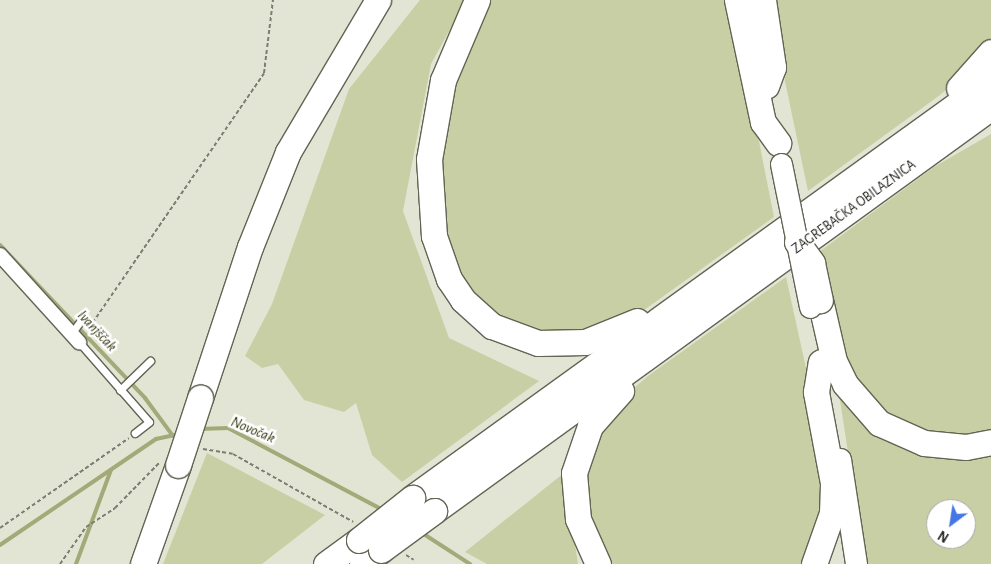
<!DOCTYPE html>
<meta charset="utf-8">
<style>
body{margin:0}
#map{position:relative;width:991px;height:564px;overflow:hidden;background:#e2e5d3;font-family:"Alegreya Sans",sans-serif}
div>[style]{position:absolute}
.green>*{inset:0;background:#c9cfa4}
.stream>*{height:4px;margin:-2px;padding:0 2px;transform-origin:2px;border-radius:2px;background:#a3a978}
.path>*{height:2px;margin-top:-1px;transform-origin:0;background:repeating-linear-gradient(90deg,#7b7d72 0 4px,transparent 0 6.5px)}
.roads{filter:drop-shadow(1px 0 #626454) drop-shadow(-1px 0 #626454) drop-shadow(0 1px #626454) drop-shadow(0 -1px #626454)}
.lane>*{height:7px;margin:-3.5px;padding:0 3.5px;transform-origin:3.5px;border-radius:3.5px;background:#fff}
.street>*{height:14px;margin:-7px;padding:0 7px;transform-origin:7px;border-radius:7px;background:#fff}
.primary>*{height:21px;margin:-10.5px;padding:0 10.5px;transform-origin:10.5px;border-radius:10.5px;background:#fff}
.highway>*{height:25px;margin:-12.5px;padding:0 12.5px;transform-origin:12.5px;border-radius:12.5px;background:#fff}
.bridges{filter:drop-shadow(1px 0 #626454) drop-shadow(-1px 0 #626454) drop-shadow(0 1px #626454) drop-shadow(0 -1px #626454)}
.primary-bridge>*{height:21px;margin:-10.5px;padding:0 10.5px;transform-origin:10.5px;border-radius:10.5px;background:#fff}
.highway-bridge>*{height:25px;margin:-12.5px;padding:0 12.5px;transform-origin:12.5px;border-radius:12.5px;background:#fff}
span{translate:-50% -50%;white-space:nowrap;text-align:center;line-height:1.15;-webkit-text-stroke:5px #fff;paint-order:stroke}
.street-label{font-size:14px;color:#23241e}
.water-label{font-size:15px;color:#343710;font-style:italic}
.north{position:absolute;left:926px;top:499px;width:50px;height:50px;box-sizing:border-box;background:#fff;border:1px solid #a7a7a5;border-radius:50%;rotate:211deg;font-size:14px;font-weight:700;line-height:20px;text-align:center;color:#23241e}
.north::after{content:'';display:block;margin:auto;width:18px;height:22px;background:#4576e8;clip-path:polygon(50% 0,100% 100%,50% 72%,0 100%)}
</style>
<div id="map">
<div class="green">
<div style="clip-path:polygon(420px 0,466px 0,431px 64px,403px 211px,449px 338px,539px 381px,402px 482px,372px 455px,356px 403px,344px 412px,304px 400px,278px 364px,262px 368px,245px 356px,272px 304px,349px 89px)"></div>
<div style="clip-path:polygon(486px 0,731px 0,774px 217px,633px 318px,555px 337px,499px 321px,474px 299px,454px 271px,443px 236px,441px 136px,453px 76px)"></div>
<div style="clip-path:polygon(768px 0,991px 0,991px 38px,963px 75px,940px 95px,808px 191px)"></div>
<div style="clip-path:polygon(991px 134px,991px 433px,925px 436px,873px 409px,841px 358px,819px 252px,934px 167px)"></div>
<div style="clip-path:polygon(786px 277px,813px 400px,825px 498px,806px 564px,608px 564px,592px 537px,583px 491px,591px 439px,619px 401px,648px 376px)"></div>
<div style="clip-path:polygon(evenodd,838px 387px,864px 419px,991px 448px,991px 564px,865px 564px,838px 387px,936px 509px,966px 509px,966px 539px,936px 539px,936px 509px)"></div>
<div style="clip-path:polygon(207px 453px,325px 515px,262px 564px,163px 564px)"></div>
<div style="clip-path:polygon(564px 473px,578px 564px,487px 564px,465px 552px)"></div>
</div>
<div class="stream">
<div style="left:0;top:245px;width:211px;rotate:46.5deg"></div>
<div style="left:145px;top:398px;width:47px;rotate:53.6deg"></div>
<div style="left:199px;top:429px;width:29px;rotate:-2deg"></div>
<div style="left:228px;top:428px;width:175px;rotate:27.9deg"></div>
<div style="left:419px;top:531px;width:61px;rotate:32.9deg"></div>
<div style="left:0;top:545px;width:189px;rotate:-34.2deg"></div>
<div style="left:156px;top:439px;width:25px;rotate:-12deg"></div>
<div style="left:76px;top:564px;width:100px;rotate:-69.6deg"></div>
</div>
<div class="path">
<div style="left:89px;top:328px;width:309px;rotate:-55.5deg"></div>
<div style="left:264px;top:73px;width:74px;rotate:-83deg"></div>
<div style="left:203px;top:449px;width:30px;rotate:9deg"></div>
<div style="left:233px;top:454px;width:138px;rotate:29.5deg"></div>
<div style="left:0;top:528px;width:157px;rotate:-34.9deg"></div>
<div style="left:406px;top:555px;width:9px;rotate:32deg"></div>
<div style="left:60px;top:564px;width:45px;rotate:-54.9deg"></div>
<div style="left:86px;top:527px;width:35px;rotate:-33deg"></div>
<div style="left:115px;top:508px;width:63px;rotate:-45.6deg"></div>
</div>
<div class="roads">
<div class="lane">
<div style="left:71px;top:334px;width:17px;rotate:-54deg"></div>
<div style="left:79px;top:342px;width:106px;rotate:48.8deg"></div>
<div style="left:149px;top:422px;width:18px;rotate:142deg"></div>
<div style="left:120px;top:390px;width:42px;rotate:-44deg"></div>
</div>
<div class="street">
<div style="left:0;top:255px;width:118px;rotate:47.8deg"></div>
</div>
<div class="primary">
<div style="left:750px;top:0;width:37px;rotate:79deg"></div>
<div style="left:840px;top:459px;width:106px;rotate:81.3deg"></div>
</div>
<div class="highway">
<div style="left:477px;top:0;width:87px;rotate:113deg"></div>
<div style="left:443px;top:80px;width:80px;rotate:100deg"></div>
<div style="left:429px;top:159px;width:77px;rotate:86.3deg"></div>
<div style="left:434px;top:236px;width:46px;rotate:70.8deg"></div>
<div style="left:449px;top:279px;width:25px;rotate:56deg"></div>
<div style="left:463px;top:300px;width:39px;rotate:42deg"></div>
<div style="left:492px;top:326px;width:49px;rotate:20.3deg"></div>
<div style="left:538px;top:343px;width:47px;rotate:-1.2deg"></div>
<div style="left:585px;top:342px;width:56px;rotate:-22deg"></div>
<div style="left:737px;top:0;width:125px;rotate:78deg"></div>
<div style="left:763px;top:122px;width:26px;rotate:54deg"></div>
<div style="left:763px;top:0;width:68px;rotate:81.5deg"></div>
<div style="left:773px;top:67px;width:20px;rotate:110deg"></div>
<div style="left:959px;top:88px;width:48px;rotate:-48.4deg"></div>
<div style="left:820px;top:300px;width:63px;rotate:77.1deg"></div>
<div style="left:834px;top:361px;width:25px;rotate:64deg"></div>
<div style="left:845px;top:384px;width:52px;rotate:48.9deg"></div>
<div style="left:879px;top:423px;width:49px;rotate:24deg"></div>
<div style="left:924px;top:443px;width:42px;rotate:5.4deg"></div>
<div style="left:966px;top:447px;width:25px;rotate:-11deg"></div>
<div style="left:200px;top:398px;width:159px;rotate:-71.7deg"></div>
<div style="left:250px;top:247px;width:102px;rotate:-68.2deg"></div>
<div style="left:288px;top:152px;width:177px;rotate:-59.4deg"></div>
<div style="left:412px;top:498px;width:714px;rotate:-35.83deg"></div>
<div style="left:434px;top:511px;width:688px;rotate:-35.95deg"></div>
<div style="left:143px;top:564px;width:105px;rotate:-70.5deg"></div>
<div style="left:326px;top:564px;width:41px;rotate:-36deg"></div>
<div style="left:362px;top:564px;width:24px;rotate:-36deg"></div>
<div style="left:598px;top:564px;width:49px;rotate:-114deg"></div>
<div style="left:578px;top:519px;width:46px;rotate:-95deg"></div>
<div style="left:574px;top:473px;width:50px;rotate:-71.2deg"></div>
<div style="left:590px;top:426px;width:47px;rotate:-48.5deg"></div>
<div style="left:814px;top:564px;width:54px;rotate:-70.6deg"></div>
<div style="left:832px;top:513px;width:30px;rotate:-88deg"></div>
<div style="left:833px;top:483px;width:93px;rotate:-100.6deg"></div>
<div style="left:816px;top:392px;width:30px;rotate:-81deg"></div>
</div>
</div>
<div class="bridges">
<div class="primary-bridge">
<div style="left:781px;top:164px;width:146px;rotate:78.5deg"></div>
</div>
<div class="highway-bridge">
<div style="left:797px;top:242px;width:26px;rotate:54deg"></div>
<div style="left:812px;top:263px;width:38px;rotate:78deg"></div>
<div style="left:178px;top:465px;width:71px;rotate:-71.8deg"></div>
<div style="left:359px;top:540px;width:68px;rotate:-38.4deg"></div>
<div style="left:381px;top:550px;width:66px;rotate:-36.3deg"></div>
</div>
</div>
<div class="street-label">
<span style="left:854px;top:207px;rotate:-36deg">ZAGREBAČKA OBILAZNICA</span>
</div>
<div class="water-label">
<span style="left:97px;top:331px;rotate:47deg">Ivanjščak</span>
<span style="left:253px;top:430px;rotate:23deg">Novočak</span>
</div>
<div class="north">N</div>
</div>
